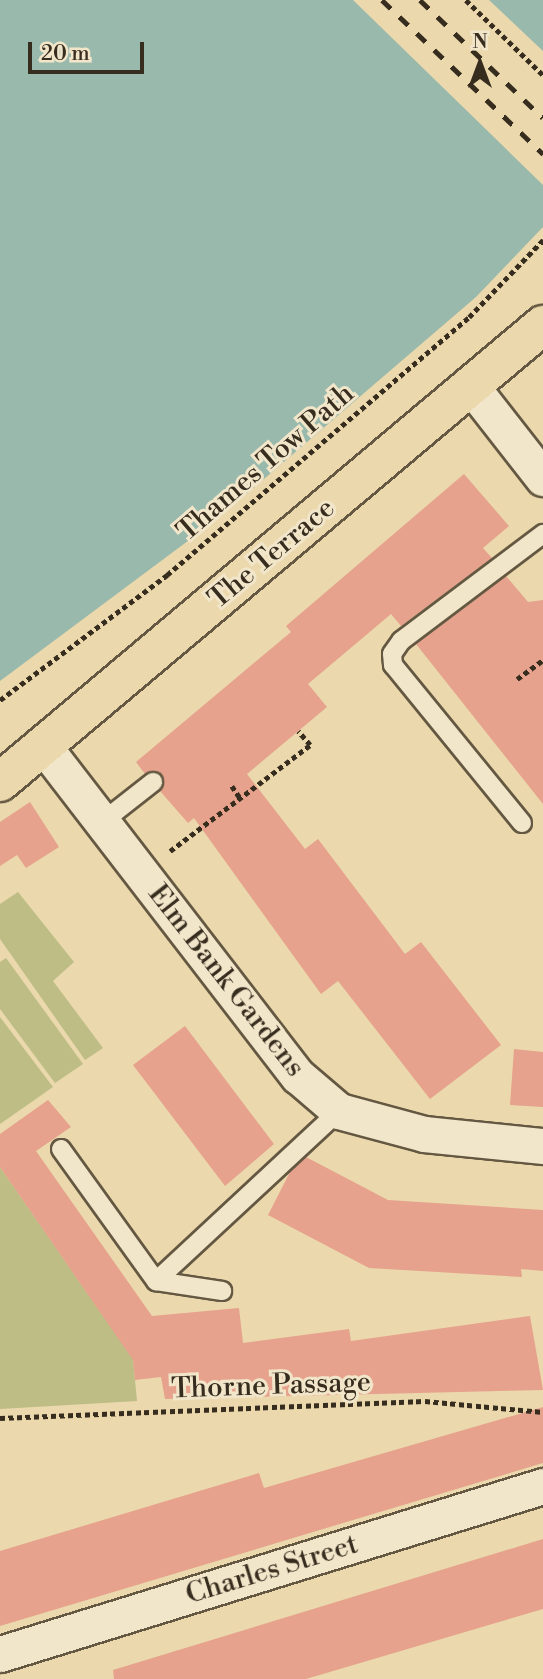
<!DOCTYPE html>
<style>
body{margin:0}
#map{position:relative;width:543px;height:1679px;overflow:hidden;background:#ebd8ad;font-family:"Libre Bodoni",serif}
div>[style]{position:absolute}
.green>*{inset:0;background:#bdbd85}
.water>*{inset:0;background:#98b9ac}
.pier>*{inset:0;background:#ebd8ad}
.building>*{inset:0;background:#e6a28c}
.path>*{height:4.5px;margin-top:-2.25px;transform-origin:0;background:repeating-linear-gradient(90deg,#372d1f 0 5px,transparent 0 8.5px)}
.roads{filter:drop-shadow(2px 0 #645842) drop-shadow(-2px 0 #645842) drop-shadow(0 2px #645842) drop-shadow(0 -2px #645842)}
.service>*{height:18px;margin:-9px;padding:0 9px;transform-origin:9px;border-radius:9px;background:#f2e6ca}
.minor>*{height:35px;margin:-17.5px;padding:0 17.5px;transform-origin:17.5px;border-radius:17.5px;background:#f2e6ca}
.primary>*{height:38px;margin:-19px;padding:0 19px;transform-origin:19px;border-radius:19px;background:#ebd8ad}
.rail>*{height:5px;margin-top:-2.5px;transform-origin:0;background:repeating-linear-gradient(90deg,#372d1f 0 12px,transparent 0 24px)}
span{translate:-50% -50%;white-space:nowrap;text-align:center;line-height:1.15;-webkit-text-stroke:6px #f2e6ca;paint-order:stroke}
.street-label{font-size:28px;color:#372d1f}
.north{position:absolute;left:445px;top:28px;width:70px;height:70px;-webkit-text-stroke:5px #f2e6ca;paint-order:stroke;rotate:0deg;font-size:19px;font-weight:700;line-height:28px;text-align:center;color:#372d1f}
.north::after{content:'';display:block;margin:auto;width:24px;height:32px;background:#372d1f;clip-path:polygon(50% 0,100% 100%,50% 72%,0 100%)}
.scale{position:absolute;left:28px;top:42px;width:116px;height:32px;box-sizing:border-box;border:4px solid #372d1f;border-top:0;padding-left:9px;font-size:21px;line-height:24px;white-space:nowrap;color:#372d1f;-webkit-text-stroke:5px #f2e6ca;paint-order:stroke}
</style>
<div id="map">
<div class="green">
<div style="clip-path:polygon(18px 892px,74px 962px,53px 981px,103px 1048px,85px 1060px,0 939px,0 904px)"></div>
<div style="clip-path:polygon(6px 958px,83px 1064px,55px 1083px,0 1009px,0 962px)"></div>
<div style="clip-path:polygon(0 1017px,53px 1087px,0 1124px)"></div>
<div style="clip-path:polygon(0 1167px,133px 1359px,137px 1401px,0 1409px)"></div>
</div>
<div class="water">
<div style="clip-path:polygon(0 0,543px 0,543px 227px,476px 297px,216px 520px,0 681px)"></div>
</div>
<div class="pier">
<div style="clip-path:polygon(353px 0,489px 0,543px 51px,543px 185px)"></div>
</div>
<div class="building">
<div style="clip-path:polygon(464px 474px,509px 526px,483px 548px,492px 558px,401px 626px,391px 614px,308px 684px,327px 707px,247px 774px,305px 849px,318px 839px,405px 954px,421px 942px,501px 1045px,430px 1099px,338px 981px,321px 994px,194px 818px,188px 823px,160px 791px,161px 774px,145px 774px,136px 762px,291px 632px,286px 626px)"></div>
<div style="clip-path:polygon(506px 576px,528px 602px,543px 600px,543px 804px,416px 644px)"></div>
<div style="clip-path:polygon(30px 802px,59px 847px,26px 868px,17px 855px,0 866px,0 822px)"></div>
<div style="clip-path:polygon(185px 1026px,274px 1144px,225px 1186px,133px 1065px)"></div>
<div style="clip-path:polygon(514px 1049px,543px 1052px,543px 1107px,510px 1105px)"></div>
<div style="clip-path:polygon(48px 1100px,71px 1127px,36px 1151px,152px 1316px,239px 1308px,243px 1343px,349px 1329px,351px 1341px,530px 1316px,543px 1390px,165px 1399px,161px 1377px,135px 1380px,133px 1360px,0 1167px,0 1134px)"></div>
<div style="clip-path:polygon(306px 1157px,388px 1200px,543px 1210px,543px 1271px,521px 1269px,522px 1277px,369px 1268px,268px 1215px,290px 1172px)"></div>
<div style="clip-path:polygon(543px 1407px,543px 1463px,0 1626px,0 1551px,259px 1473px,264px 1488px)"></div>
<div style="clip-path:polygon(543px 1539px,543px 1609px,306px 1679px,114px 1679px,113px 1670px)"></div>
</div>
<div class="path">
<div style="left:466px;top:0;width:107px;rotate:44.2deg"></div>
<div style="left:517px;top:679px;width:32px;rotate:-36deg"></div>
<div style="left:0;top:700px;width:209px;rotate:-36.8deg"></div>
<div style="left:167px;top:575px;width:397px;rotate:-40.5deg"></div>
<div style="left:469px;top:317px;width:107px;rotate:-46.1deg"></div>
<div style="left:232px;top:786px;width:14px;rotate:56deg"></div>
<div style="left:170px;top:851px;width:176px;rotate:-37.1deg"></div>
<div style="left:310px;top:745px;width:18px;rotate:-131deg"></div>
<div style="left:0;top:1418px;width:425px;rotate:-2.3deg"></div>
<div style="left:425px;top:1401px;width:119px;rotate:5.3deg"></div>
</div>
<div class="roads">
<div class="service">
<div style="left:102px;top:822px;width:65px;rotate:-38.1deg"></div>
<div style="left:522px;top:823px;width:204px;rotate:-129.2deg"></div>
<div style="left:393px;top:665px;width:11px;rotate:-95deg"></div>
<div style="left:392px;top:654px;width:16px;rotate:-55deg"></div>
<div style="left:401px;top:641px;width:178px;rotate:-37deg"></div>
<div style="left:61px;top:1149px;width:163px;rotate:54.3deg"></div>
<div style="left:156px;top:1281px;width:67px;rotate:8.6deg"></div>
<div style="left:156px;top:1281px;width:250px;rotate:-42.9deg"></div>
</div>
<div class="minor">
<div style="left:471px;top:386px;width:117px;rotate:52deg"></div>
<div style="left:45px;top:748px;width:414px;rotate:52.4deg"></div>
<div style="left:298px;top:1076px;width:54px;rotate:40.5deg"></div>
<div style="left:339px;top:1111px;width:88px;rotate:15.1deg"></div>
<div style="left:424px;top:1134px;width:120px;rotate:5.8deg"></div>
<div style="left:0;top:1654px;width:568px;rotate:-17.19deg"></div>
</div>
<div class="primary">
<div style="left:0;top:782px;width:710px;rotate:-40.08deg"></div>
</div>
</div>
<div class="rail">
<div style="left:382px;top:0;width:223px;rotate:43.7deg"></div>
<div style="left:420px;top:0;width:170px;rotate:43.8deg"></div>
</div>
<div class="street-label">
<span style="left:266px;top:463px;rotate:-41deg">Thames Tow Path</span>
<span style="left:272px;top:554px;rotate:-40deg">The Terrace</span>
<span style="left:226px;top:981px;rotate:52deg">Elm Bank Gardens</span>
<span style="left:271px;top:1386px;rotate:-2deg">Thorne Passage</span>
<span style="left:272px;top:1570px;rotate:-17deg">Charles Street</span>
</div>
<div class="north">N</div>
<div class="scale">20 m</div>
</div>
